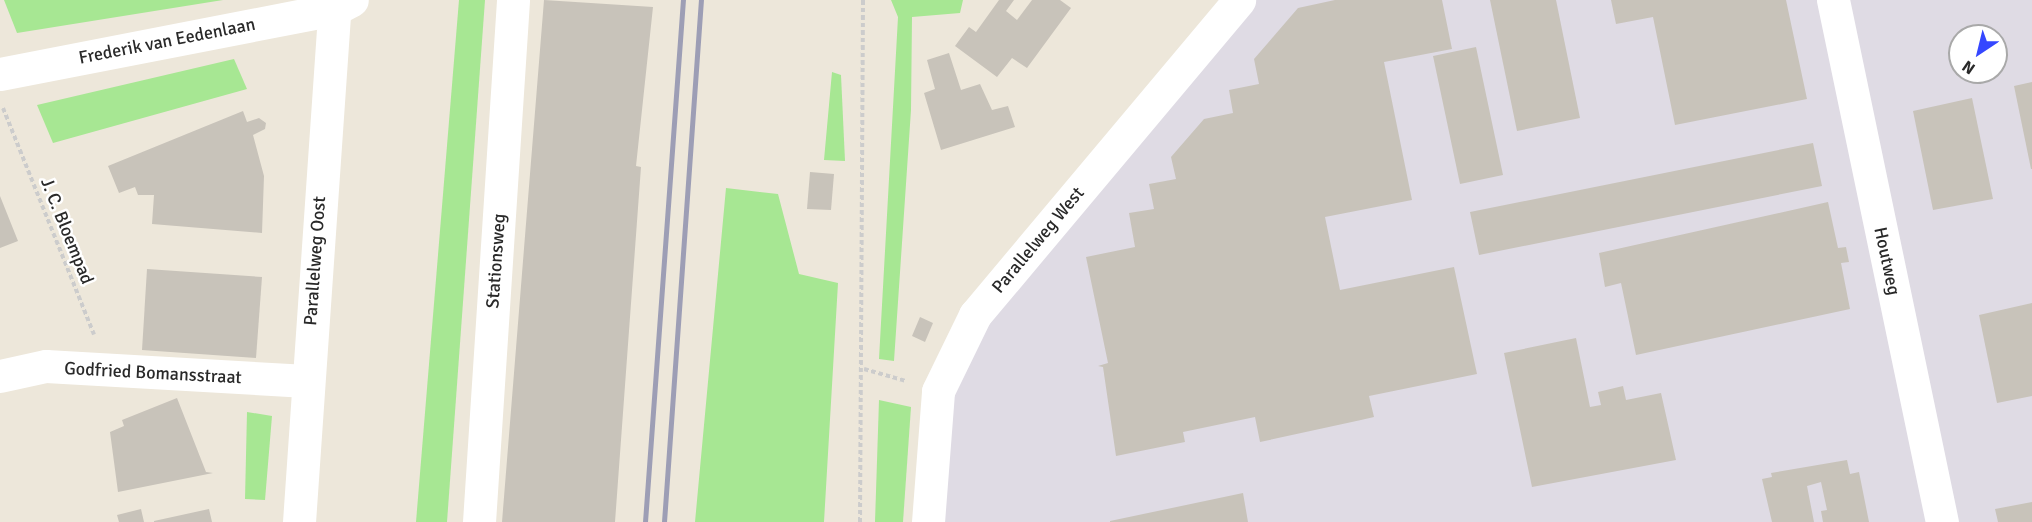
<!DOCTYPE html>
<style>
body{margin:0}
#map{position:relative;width:2032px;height:522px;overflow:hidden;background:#ede7da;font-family:Signika,sans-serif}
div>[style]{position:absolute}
.industrial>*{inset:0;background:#dfdbe4}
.green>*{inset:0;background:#a7e793}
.building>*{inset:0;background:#c8c3ba}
.path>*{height:4px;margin-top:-2px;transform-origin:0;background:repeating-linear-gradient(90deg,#ccc 0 4.5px,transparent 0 7.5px)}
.minor>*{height:33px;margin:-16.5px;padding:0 16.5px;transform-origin:16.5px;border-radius:16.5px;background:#fff}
.rail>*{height:4.5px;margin:-2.25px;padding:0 2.25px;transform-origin:2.25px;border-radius:2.25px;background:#9d9eb5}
span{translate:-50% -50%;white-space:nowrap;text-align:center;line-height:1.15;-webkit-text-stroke:5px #fff;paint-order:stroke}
.street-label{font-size:18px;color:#292929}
.north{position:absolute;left:1948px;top:24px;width:60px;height:60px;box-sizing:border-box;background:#fff;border:2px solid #a9a9a9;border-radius:50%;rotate:215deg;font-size:16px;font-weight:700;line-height:24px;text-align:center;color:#292929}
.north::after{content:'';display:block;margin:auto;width:21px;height:27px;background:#3547ff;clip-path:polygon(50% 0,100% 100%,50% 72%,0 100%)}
</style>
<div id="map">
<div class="industrial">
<div style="clip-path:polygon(evenodd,1219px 0,2032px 0,2032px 522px,927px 522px,932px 376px,1219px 0,1960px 36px,1996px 36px,1996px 72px,1960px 72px,1960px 36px)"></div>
</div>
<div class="green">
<div style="clip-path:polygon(4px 0,223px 0,17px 33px)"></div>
<div style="clip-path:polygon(459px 0,485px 0,447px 522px,416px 522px)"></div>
<div style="clip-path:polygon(891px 0,963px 0,960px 13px,912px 17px,911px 110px,894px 361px,879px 359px,898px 17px)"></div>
<div style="clip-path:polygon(234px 59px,247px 89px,53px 143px,37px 105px)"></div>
<div style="clip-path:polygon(832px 72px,841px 75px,845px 161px,824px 160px)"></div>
<div style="clip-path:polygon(726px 188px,778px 194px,799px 274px,838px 283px,824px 522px,695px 522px)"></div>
<div style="clip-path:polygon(879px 400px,911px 407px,903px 522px,875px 522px)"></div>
<div style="clip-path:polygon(247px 412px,272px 416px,265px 500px,245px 499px)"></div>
</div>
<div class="building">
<div style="clip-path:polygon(544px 0,653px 7px,636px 166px,641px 167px,615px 522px,502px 522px)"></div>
<div style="clip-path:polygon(999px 0,1014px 0,1006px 11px,1017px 20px,1032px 0,1060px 0,1071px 8px,1027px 68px,1012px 58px,997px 77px,955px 46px,969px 27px,976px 32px)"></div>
<div style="clip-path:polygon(1335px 0,1442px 0,1452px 49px,1384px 62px,1412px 200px,1325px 217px,1340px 290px,1454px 267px,1477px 374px,1369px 396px,1374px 417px,1361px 420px,1260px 442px,1255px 417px,1183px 432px,1185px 442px,1116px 456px,1103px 367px,1098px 366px,1108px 363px,1086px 257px,1135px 247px,1129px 213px,1154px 209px,1149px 184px,1176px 179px,1171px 157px,1204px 119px,1233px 113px,1229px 90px,1259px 84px,1254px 59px,1298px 8px)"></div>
<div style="clip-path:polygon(1490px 0,1556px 0,1580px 118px,1517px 131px)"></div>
<div style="clip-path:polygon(1611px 0,1786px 0,1807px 99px,1675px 125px,1653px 17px,1616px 24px)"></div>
<div style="clip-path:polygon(1476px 47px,1503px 175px,1460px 184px,1433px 56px)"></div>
<div style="clip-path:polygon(949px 53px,961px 90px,980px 84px,992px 110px,1008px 106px,1015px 127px,941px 150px,924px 93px,935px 89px,927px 60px)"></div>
<div style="clip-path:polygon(2032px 82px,2032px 169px,2031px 169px,2014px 86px)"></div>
<div style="clip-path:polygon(1972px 98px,1993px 199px,1933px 210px,1913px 111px)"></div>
<div style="clip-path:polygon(243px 111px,247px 122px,259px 118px,266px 123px,265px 129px,253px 135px,264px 176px,262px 233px,152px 224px,154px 195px,138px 195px,135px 187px,119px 193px,108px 166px)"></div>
<div style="clip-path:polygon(1813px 143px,1822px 186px,1479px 255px,1470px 212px)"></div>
<div style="clip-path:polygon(810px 172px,834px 174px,831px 210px,807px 209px)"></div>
<div style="clip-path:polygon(0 196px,18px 241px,0 248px)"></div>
<div style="clip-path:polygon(1828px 202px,1838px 248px,1846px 247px,1849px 262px,1841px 263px,1850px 309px,1636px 355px,1621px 283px,1605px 287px,1599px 253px)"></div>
<div style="clip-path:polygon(147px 269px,262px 277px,256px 358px,142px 350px)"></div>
<div style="clip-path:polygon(2032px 303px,2032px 396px,1997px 403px,1979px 315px)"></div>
<div style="clip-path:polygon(920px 317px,933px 323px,925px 342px,912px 336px)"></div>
<div style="clip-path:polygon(1576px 338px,1590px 407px,1601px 405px,1598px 392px,1623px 386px,1626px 400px,1661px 393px,1676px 460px,1532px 487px,1504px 353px)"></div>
<div style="clip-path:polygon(177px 398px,206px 472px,213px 473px,118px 492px,110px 432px,124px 426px,122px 420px)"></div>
<div style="clip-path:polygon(1847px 460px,1850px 474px,1859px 472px,1869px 522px,1823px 522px,1821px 511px,1827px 510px,1821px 482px,1807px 486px,1814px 522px,1772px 522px,1762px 479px,1772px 477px,1771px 473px)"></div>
<div style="clip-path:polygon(1243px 493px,1248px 522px,1110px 522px,1110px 521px)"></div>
<div style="clip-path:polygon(2032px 502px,2032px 522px,1998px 522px,1995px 509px)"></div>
<div style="clip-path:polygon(141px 509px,144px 522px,119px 522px,117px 515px)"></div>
<div style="clip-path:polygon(209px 509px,212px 522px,154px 522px,154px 521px)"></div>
</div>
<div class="path">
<div style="left:3px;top:108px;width:244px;rotate:68.1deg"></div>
<div style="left:864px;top:369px;width:44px;rotate:15.9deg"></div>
<div style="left:860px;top:522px;width:522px;rotate:-89.67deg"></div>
</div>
<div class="minor">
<div style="left:1833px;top:0;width:533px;rotate:78.21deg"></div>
<div style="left:0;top:74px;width:341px;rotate:-11deg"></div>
<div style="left:335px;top:9px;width:19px;rotate:-28deg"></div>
<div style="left:0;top:376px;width:47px;rotate:-12.3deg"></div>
<div style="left:46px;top:366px;width:261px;rotate:3.3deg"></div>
<div style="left:299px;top:522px;width:523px;rotate:-86.05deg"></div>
<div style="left:479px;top:522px;width:523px;rotate:-86.27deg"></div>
<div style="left:928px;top:522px;width:131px;rotate:-85.6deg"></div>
<div style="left:938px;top:391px;width:85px;rotate:-64deg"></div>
<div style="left:975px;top:315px;width:411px;rotate:-50deg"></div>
</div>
<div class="rail">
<div style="left:645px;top:522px;width:523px;rotate:-85.84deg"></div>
<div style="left:664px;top:522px;width:523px;rotate:-85.95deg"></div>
</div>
<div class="street-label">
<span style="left:167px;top:41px;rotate:-11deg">Frederik van Eedenlaan</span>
<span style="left:67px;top:231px;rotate:68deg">J. C. Bloempad</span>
<span style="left:1038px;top:240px;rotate:-50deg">Parallelweg West</span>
<span style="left:315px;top:261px;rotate:-86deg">Parallelweg Oost</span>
<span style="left:496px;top:261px;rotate:-86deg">Stationsweg</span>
<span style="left:1887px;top:261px;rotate:78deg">Houtweg</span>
<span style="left:153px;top:373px;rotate:3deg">Godfried Bomansstraat</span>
</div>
<div class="north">N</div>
</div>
